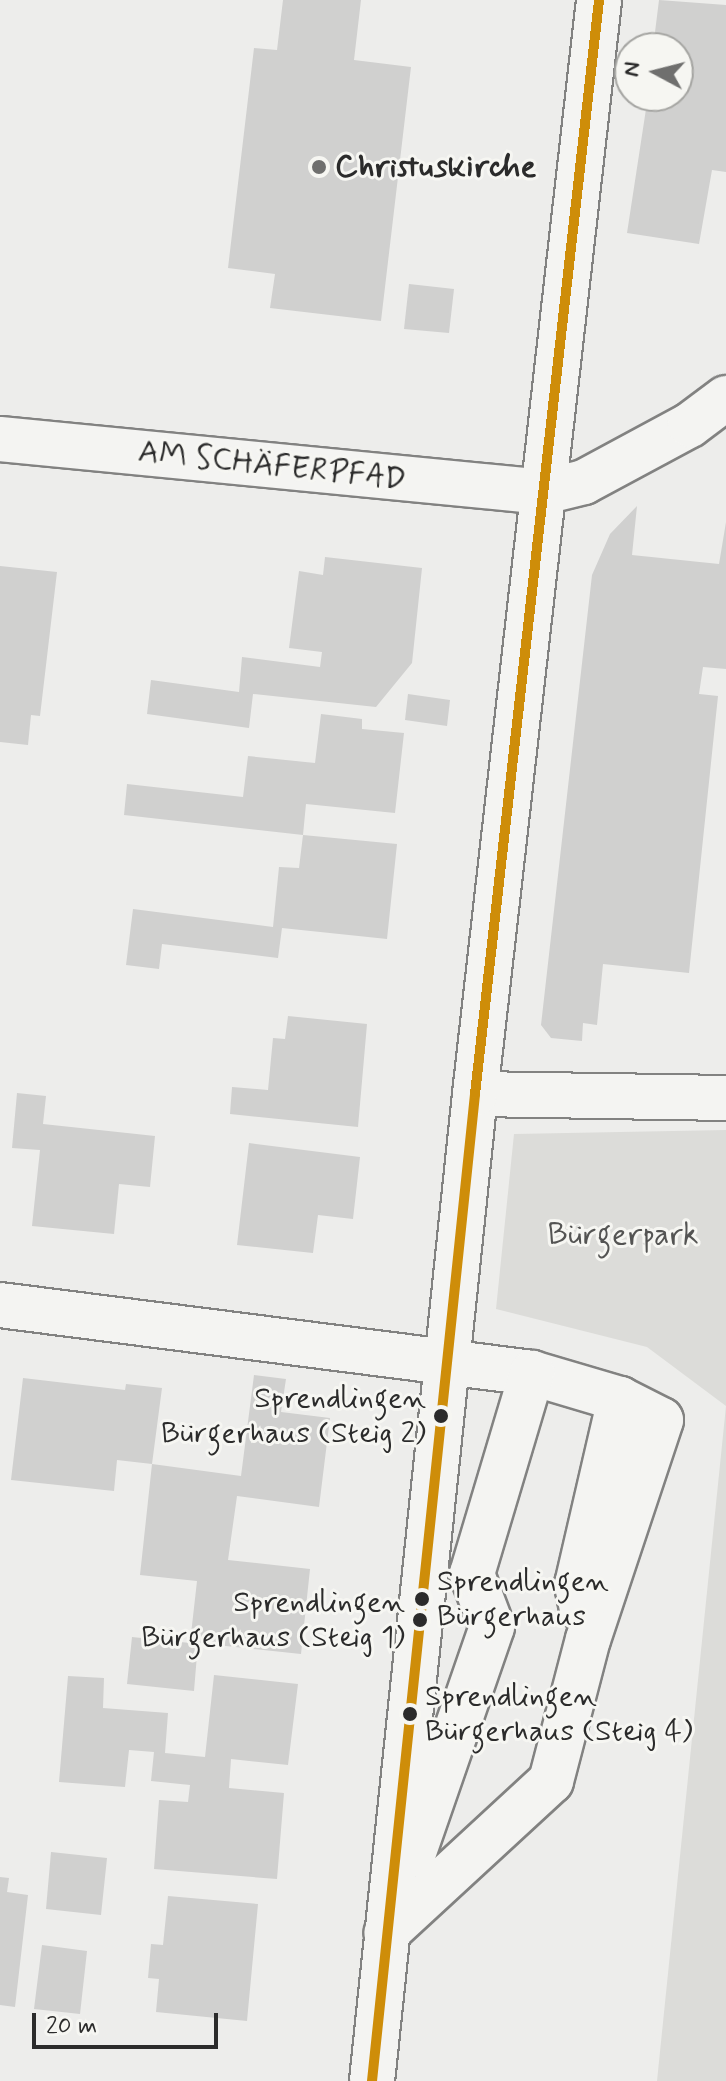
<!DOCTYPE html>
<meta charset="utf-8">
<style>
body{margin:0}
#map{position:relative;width:726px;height:2081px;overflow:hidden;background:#ededeb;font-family:Mynerve,sans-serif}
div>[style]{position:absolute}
.green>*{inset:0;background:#dcdcd9}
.building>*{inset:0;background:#d0d0cf}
.roads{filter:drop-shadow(2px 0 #828281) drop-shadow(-2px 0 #828281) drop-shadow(0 2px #828281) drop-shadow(0 -2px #828281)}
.minor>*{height:44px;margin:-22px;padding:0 22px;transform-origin:22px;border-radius:22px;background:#f4f4f2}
.bus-1>*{height:10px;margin:-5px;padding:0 5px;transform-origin:5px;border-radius:5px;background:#ce8d09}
.dots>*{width:22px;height:22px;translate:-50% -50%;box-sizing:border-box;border:4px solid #f6f6f2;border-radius:50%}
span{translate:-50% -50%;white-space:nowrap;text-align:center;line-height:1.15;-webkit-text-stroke:6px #f6f6f2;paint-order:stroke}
.bus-label{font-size:30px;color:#2b2b2b}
.right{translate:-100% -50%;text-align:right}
.left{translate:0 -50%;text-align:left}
.poi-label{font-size:32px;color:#2b2b2b;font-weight:700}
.street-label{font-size:32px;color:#2b2b2b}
.park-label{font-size:32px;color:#545453}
.north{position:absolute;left:614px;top:32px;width:80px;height:80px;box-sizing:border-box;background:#f6f6f2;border:2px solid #a5a5a2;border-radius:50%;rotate:277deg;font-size:22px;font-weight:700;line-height:32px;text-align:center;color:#2b2b2b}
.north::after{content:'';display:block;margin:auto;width:28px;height:36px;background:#6f6f6e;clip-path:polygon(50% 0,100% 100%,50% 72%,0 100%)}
.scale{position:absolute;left:32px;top:2013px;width:186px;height:36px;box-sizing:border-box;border:4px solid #2b2b2b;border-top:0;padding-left:10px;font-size:24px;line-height:28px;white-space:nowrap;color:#2b2b2b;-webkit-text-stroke:6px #f6f6f2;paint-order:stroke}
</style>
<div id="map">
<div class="green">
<div style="clip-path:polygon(726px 1130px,726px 2081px,657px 2081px,726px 1406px,647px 1347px,496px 1309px,514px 1134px)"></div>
</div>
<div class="building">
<div style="clip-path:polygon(283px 0,361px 0,354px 60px,411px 67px,381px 321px,270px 308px,275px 274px,228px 268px,254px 48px,277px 50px)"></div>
<div style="clip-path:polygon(659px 0,726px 5px,726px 172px,712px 170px,699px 244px,627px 233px,648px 96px,678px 96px,678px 48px,653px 48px)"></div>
<div style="clip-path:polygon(409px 284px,454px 289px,449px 333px,404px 329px)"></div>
<div style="clip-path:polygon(637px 506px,632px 555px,719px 564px,726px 522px,726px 669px,703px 667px,699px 694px,718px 696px,689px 973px,603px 964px,597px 1025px,583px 1023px,582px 1041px,551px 1038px,541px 1025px,592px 575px,610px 534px)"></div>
<div style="clip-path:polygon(325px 557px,422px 568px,412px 663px,376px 707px,253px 694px,249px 728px,147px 714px,151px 680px,239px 692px,242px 657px,320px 667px,322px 652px,289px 648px,299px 571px,323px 575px)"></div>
<div style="clip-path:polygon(0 566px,57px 572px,40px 716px,31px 715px,28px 745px,0 742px)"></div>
<div style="clip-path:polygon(408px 694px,450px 700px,447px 726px,405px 720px)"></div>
<div style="clip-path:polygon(321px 714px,362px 719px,362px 729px,404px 733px,395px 813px,306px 804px,303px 835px,124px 815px,127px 784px,243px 797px,248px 756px,315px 763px)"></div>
<div style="clip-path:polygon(303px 835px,397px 844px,387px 939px,282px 928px,278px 958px,162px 944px,159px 969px,126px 965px,133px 909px,273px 927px,279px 867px,299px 868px)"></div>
<div style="clip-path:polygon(288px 1016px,367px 1024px,358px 1127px,230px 1114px,232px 1087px,268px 1090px,273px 1038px,285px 1039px)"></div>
<div style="clip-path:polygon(17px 1093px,46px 1096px,43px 1124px,155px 1136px,150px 1187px,119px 1184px,114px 1234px,32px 1226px,40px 1150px,12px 1148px)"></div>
<div style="clip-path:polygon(249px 1143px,360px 1157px,353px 1219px,318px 1215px,313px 1253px,237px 1245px)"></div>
<div style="clip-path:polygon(254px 1375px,286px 1379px,281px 1412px,330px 1418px,319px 1507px,237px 1496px,228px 1560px,310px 1569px,301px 1654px,198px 1643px,194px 1691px,127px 1684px,132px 1637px,190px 1643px,197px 1581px,140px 1575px,152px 1464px,241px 1476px)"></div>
<div style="clip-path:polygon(23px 1378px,125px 1390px,126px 1384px,162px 1388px,152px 1464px,117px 1460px,114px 1491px,11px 1480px)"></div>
<div style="clip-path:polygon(214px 1675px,298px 1684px,288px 1765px,231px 1759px,229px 1788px,284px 1793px,277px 1879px,154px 1869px,159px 1800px,188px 1802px,190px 1785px,151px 1781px,154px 1752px,129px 1750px,125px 1787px,59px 1782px,68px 1676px,104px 1678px,103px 1708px,168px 1713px,165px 1753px,205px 1757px)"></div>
<div style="clip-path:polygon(51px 1852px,107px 1858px,101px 1915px,46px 1909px)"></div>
<div style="clip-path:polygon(0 1877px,9px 1878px,7px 1892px,28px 1895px,15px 2007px,0 2005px)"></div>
<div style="clip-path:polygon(168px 1896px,258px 1904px,247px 2021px,156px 2012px,159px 1979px,148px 1978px,151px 1944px,163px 1945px)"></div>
<div style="clip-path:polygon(42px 1945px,87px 1951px,80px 2014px,34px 2009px)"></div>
</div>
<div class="roads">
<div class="minor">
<div style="left:0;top:439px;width:547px;rotate:5.56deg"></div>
<div style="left:544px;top:492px;width:41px;rotate:-14deg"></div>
<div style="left:584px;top:482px;width:120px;rotate:-28.3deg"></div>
<div style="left:690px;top:425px;width:45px;rotate:-36.9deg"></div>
<div style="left:475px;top:1094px;width:251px;rotate:0.9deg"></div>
<div style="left:0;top:1305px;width:536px;rotate:7.28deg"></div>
<div style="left:532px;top:1373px;width:92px;rotate:16.5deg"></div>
<div style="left:620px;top:1399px;width:46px;rotate:27.1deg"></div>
<div style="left:661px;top:1420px;width:231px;rotate:108.4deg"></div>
<div style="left:588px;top:1639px;width:147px;rotate:104.6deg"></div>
<div style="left:551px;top:1781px;width:224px;rotate:137.3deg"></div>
<div style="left:582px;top:1609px;width:25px;rotate:-102deg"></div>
<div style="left:577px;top:1585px;width:191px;rotate:-77deg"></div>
<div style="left:413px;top:1855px;width:241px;rotate:-70.9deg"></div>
<div style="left:492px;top:1627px;width:57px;rotate:-110.7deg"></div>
<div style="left:472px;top:1574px;width:210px;rotate:-73.4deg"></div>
<div style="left:372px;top:2081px;width:992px;rotate:-84.04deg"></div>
<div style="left:475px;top:1094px;width:1101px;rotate:-83.53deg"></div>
</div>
</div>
<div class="bus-1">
<div style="left:372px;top:2081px;width:992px;rotate:-84.04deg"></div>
<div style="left:475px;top:1094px;width:1101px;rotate:-83.53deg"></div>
</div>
<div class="dots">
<div style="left:319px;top:167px;background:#6f6f6e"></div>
<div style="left:441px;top:1416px;background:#2b2b2b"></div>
<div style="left:422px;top:1599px;background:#2b2b2b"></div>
<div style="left:420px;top:1620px;background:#2b2b2b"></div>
<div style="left:410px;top:1714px;background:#2b2b2b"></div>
</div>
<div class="bus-label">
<span class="right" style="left:426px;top:1416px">Sprendlingen<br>Bürgerhaus (Steig 2)</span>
<span class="left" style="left:437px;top:1599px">Sprendlingen<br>Bürgerhaus</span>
<span class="right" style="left:405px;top:1620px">Sprendlingen<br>Bürgerhaus (Steig 1)</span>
<span class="left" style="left:425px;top:1714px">Sprendlingen<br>Bürgerhaus (Steig 4)</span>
</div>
<div class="poi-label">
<span class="left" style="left:335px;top:167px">Christuskirche</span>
</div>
<div class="street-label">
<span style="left:272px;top:466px;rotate:6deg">AM SCHÄFERPFAD</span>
</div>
<div class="park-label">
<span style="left:623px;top:1235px">Bürgerpark</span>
</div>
<div class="north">N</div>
<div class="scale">20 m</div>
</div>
